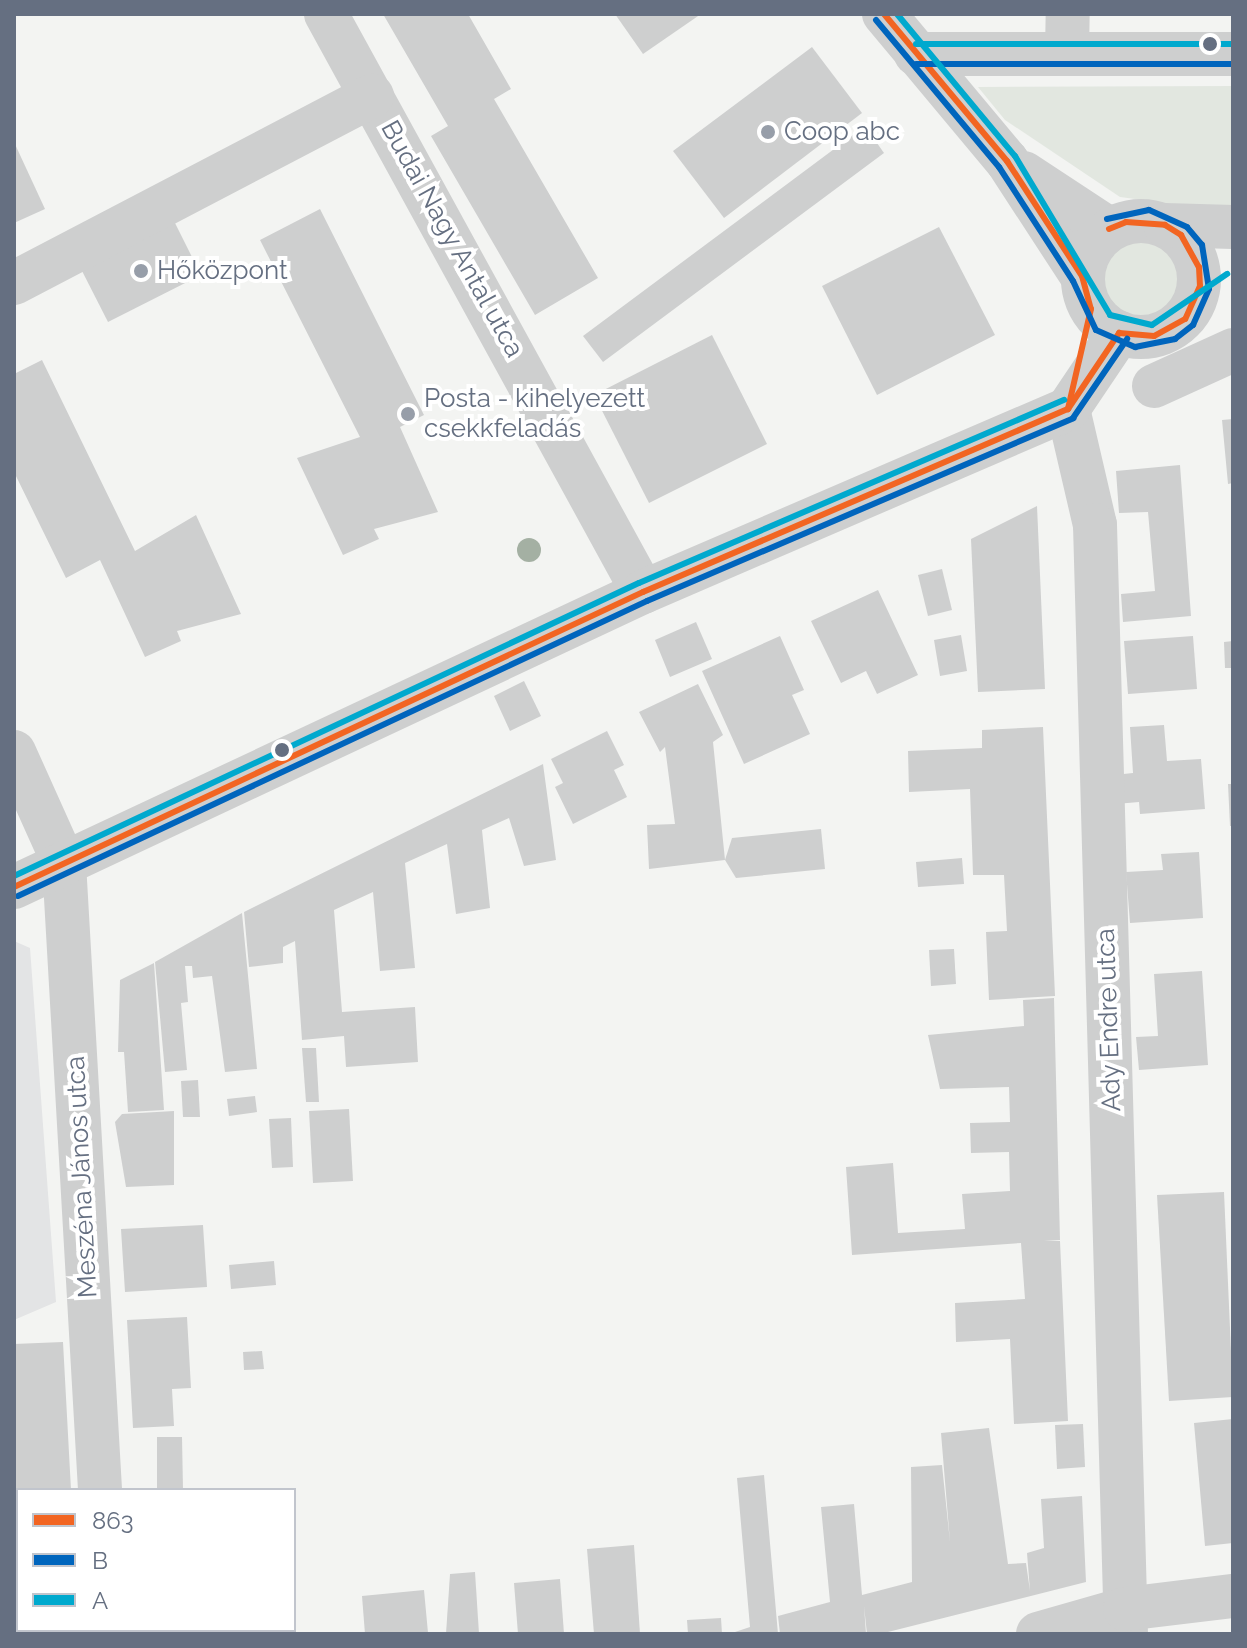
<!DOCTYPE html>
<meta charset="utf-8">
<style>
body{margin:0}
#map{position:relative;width:1247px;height:1648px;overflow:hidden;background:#f3f4f2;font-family:Raleway,sans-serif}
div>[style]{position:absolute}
.built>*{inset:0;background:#e3e4e5}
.green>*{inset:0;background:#e2e7e0}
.round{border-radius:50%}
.building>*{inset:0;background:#cecfcf}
.minor>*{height:44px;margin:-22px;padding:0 22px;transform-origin:22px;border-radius:22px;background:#cecfcf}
.minor>.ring{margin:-22px;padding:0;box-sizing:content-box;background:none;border:44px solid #cecfcf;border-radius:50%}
.bus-1>*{height:6px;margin:-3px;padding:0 3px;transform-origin:3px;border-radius:3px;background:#f26522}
.bus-2>*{height:6px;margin:-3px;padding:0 3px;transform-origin:3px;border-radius:3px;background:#0065bd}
.bus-3>*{height:6px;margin:-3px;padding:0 3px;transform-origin:3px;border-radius:3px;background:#00a9ce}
.trees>*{width:24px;height:24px;margin:-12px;border-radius:50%;background:#a4b0a3}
.dots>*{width:22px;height:22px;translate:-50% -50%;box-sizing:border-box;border:4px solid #fff;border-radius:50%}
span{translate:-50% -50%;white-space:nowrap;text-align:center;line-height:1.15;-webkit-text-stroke:8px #fff;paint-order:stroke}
.poi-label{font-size:26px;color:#656f81}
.left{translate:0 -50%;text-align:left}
.street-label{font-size:26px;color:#656f81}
.frame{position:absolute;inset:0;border:16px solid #656f81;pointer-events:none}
.legend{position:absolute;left:16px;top:1488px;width:280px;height:144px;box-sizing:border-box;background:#fff;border:2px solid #c1c5cd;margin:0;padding:10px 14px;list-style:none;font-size:24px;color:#656f81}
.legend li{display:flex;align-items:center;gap:16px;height:40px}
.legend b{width:40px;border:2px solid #c1c5cd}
</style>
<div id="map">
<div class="built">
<div style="clip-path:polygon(14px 941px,30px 948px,56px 1302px,14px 1320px)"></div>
</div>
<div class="green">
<div style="clip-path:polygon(1233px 86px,1233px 212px,1120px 197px,1005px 120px,978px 87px)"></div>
<div class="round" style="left:1099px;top:236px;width:88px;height:88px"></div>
</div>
<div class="building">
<div style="clip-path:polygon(383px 14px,468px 14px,511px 89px,494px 99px,598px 278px,535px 315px,431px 136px,448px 126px)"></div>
<div style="clip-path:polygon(615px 14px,701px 14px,643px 54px)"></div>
<div style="clip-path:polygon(812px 47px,862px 113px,724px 218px,673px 151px)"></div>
<div style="clip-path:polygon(865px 126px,884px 153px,603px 362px,583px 336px)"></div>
<div style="clip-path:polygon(14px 142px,45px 209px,14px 223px)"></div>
<div style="clip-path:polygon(320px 209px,424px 415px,400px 427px,438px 512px,374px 529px,379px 539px,343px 555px,297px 458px,360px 437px,260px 240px)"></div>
<div style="clip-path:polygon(173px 219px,201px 275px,108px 322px,80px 267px)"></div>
<div style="clip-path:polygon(939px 227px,995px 335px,877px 395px,822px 286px)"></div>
<div style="clip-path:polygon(712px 335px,767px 444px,649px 503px,594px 395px)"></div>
<div style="clip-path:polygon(42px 360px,135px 551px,196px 515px,241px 614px,177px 631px,181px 641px,145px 657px,100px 560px,66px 578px,14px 472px,14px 374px)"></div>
<div style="clip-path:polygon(1233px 419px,1233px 483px,1228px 484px,1222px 420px)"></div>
<div style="clip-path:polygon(1180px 465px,1191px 616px,1123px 622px,1121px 594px,1155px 591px,1148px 512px,1119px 513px,1116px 471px)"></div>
<div style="clip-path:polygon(1037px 506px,1045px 689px,978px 692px,971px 539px)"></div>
<div style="clip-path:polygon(942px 569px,952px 610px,928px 616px,918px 575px)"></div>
<div style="clip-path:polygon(878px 590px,918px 675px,877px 694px,866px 671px,841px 683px,811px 621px)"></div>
<div style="clip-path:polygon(696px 622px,712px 659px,670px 677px,655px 640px)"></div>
<div style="clip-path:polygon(961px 635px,967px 671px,940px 676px,934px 640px)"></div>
<div style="clip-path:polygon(780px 636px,804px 690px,792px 695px,810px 734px,744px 764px,702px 671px)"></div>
<div style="clip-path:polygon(1193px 636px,1197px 689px,1128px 694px,1124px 641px)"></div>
<div style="clip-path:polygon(1233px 641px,1233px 668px,1225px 668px,1224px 642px)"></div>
<div style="clip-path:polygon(524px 681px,541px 716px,510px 731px,494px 696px)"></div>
<div style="clip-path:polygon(698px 684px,723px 735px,713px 742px,725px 860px,649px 869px,647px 825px,675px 824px,665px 747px,660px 752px,639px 712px)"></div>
<div style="clip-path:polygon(1164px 725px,1167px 761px,1201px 759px,1205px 809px,1140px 814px,1139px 802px,1116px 804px,1114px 775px,1133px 773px,1130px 727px)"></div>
<div style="clip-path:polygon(1043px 727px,1055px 996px,989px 1000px,986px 932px,1007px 931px,1004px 875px,973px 875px,970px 789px,909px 792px,908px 751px,982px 748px,982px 730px)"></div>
<div style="clip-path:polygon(607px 731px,624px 765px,614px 770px,627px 797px,573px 824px,555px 787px,563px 783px,551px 759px)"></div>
<div style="clip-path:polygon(543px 764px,556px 860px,524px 866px,509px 818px,482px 830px,490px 908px,456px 914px,447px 844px,405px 863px,415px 968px,380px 971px,373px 892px,334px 910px,342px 1012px,415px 1007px,418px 1062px,346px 1067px,344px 1036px,302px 1040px,295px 941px,283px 947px,283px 963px,249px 967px,244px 912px)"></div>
<div style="clip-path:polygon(1228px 784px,1233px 784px,1233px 826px,1230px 826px)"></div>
<div style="clip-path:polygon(821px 829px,825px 869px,736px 878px,725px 860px,732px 838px)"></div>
<div style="clip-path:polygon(1199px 852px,1203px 918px,1130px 923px,1126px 872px,1163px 870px,1161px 854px)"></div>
<div style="clip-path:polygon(962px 858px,964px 884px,918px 887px,916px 862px)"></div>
<div style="clip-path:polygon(242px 913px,257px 1069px,225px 1072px,212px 976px,193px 978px,192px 966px,185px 966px,188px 1002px,181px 1003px,187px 1070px,165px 1072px,155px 962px)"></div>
<div style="clip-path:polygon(954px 949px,956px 984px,931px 986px,929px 950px)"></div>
<div style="clip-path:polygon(154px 963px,164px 1110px,128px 1112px,124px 1052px,118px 1052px,120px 980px)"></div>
<div style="clip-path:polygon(1202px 971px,1208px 1065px,1139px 1070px,1136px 1037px,1158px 1036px,1154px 974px)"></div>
<div style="clip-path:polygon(1054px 998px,1060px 1240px,1044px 1241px,1060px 1241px,1068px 1421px,1014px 1424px,1010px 1339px,956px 1342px,955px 1303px,1025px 1299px,1021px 1243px,852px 1255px,846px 1167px,893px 1163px,898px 1233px,965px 1229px,962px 1194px,1010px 1191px,1009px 1152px,971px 1153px,970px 1123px,1010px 1122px,1009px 1087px,940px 1089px,928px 1035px,1024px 1026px,1023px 1000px)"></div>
<div style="clip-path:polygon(302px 1048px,316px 1048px,319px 1102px,306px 1102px)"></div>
<div style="clip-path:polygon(198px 1080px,200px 1117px,183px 1117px,181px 1081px)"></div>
<div style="clip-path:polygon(255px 1096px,257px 1112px,229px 1116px,227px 1099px)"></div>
<div style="clip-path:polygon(349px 1109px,353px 1181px,313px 1183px,309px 1111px)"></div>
<div style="clip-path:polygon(174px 1111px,174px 1185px,126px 1187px,115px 1122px,122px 1114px)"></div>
<div style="clip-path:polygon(291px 1118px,293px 1167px,272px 1168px,269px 1119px)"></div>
<div style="clip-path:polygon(1224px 1192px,1233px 1397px,1169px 1401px,1157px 1195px)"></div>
<div style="clip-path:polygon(203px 1225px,207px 1287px,125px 1292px,121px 1229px)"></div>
<div style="clip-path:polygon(274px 1261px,276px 1285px,231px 1289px,229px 1265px)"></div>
<div style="clip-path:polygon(187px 1317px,191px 1388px,172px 1389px,174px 1426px,133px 1428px,127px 1320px)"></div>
<div style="clip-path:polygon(63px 1342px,71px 1490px,18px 1490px,18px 1630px,79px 1634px,14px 1634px,14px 1344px)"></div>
<div style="clip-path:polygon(262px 1351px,264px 1369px,244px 1370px,243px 1352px)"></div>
<div style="clip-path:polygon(1233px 1419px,1233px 1543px,1205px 1546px,1194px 1423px)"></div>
<div style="clip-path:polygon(1083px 1424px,1085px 1467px,1057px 1469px,1055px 1425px)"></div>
<div style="clip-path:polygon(989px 1428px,1008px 1564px,1026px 1563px,1030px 1591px,1027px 1553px,1044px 1548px,1041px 1499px,1082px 1496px,1086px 1582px,880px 1634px,867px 1634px,864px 1606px,866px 1634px,780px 1634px,778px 1616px,830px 1602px,821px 1507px,854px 1504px,862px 1595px,912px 1582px,911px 1467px,942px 1465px,950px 1542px,941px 1433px)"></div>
<div style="clip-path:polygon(157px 1437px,182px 1437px,183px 1490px,157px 1490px)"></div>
<div style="clip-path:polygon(764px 1475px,778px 1634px,729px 1634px,750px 1627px,737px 1478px)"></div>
<div style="clip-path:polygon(634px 1545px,640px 1634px,594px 1634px,587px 1549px)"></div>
<div style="clip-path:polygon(475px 1572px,479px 1634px,446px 1634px,450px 1574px)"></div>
<div style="clip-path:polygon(560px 1579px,564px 1634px,518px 1634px,514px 1583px)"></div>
<div style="clip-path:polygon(424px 1590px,428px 1633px,365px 1634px,362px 1596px)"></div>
<div style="clip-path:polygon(721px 1618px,722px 1634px,688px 1634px,687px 1620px)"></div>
<div style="clip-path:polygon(138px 1630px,184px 1630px,184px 1634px,138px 1634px)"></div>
<div style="clip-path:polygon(198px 1630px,228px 1630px,228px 1634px,198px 1634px)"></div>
</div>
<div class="minor">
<div style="left:326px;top:14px;width:659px;rotate:61.26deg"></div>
<div style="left:884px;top:14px;width:192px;rotate:50.1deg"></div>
<div style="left:1007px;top:161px;width:137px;rotate:56.9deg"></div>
<div style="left:1067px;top:53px;width:39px;rotate:-89deg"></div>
<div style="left:916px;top:54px;width:317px"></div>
<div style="left:1024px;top:173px;width:102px;rotate:33.4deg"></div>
<div class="ring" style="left:1083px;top:221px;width:72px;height:72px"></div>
<div style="left:1165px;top:225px;width:68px;rotate:1.7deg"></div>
<div style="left:14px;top:283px;width:404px;rotate:-27.6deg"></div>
<div style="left:1154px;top:386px;width:87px;rotate:-24.5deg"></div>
<div style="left:1068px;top:409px;width:119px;rotate:76.9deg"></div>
<div style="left:1095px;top:525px;width:1109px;rotate:88.4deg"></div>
<div style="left:14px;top:752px;width:122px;rotate:65.8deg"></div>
<div style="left:64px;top:863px;width:628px;rotate:86.71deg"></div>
<div style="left:14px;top:887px;width:695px;rotate:-25.13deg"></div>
<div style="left:643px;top:592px;width:463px;rotate:-23.3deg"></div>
<div style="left:1068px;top:409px;width:92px;rotate:-56.1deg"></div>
<div style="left:108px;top:1630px;width:4px;rotate:90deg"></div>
<div style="left:1038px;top:1634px;width:91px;rotate:-16deg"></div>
<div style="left:1125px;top:1609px;width:109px;rotate:-6.9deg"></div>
</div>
<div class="bus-1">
<div style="left:884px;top:14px;width:192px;rotate:50.1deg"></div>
<div style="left:1007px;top:161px;width:137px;rotate:56.9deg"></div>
<div style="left:1082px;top:276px;width:34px;rotate:75deg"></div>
<div style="left:1091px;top:309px;width:103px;rotate:103deg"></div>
<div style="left:1109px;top:229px;width:18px;rotate:-22deg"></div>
<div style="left:1126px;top:222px;width:39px;rotate:4deg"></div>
<div style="left:1165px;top:225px;width:19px;rotate:32deg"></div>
<div style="left:1181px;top:235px;width:37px;rotate:61deg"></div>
<div style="left:1199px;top:267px;width:19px;rotate:87deg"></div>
<div style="left:1200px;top:286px;width:36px;rotate:114deg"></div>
<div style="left:1185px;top:319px;width:35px;rotate:151deg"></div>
<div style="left:1154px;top:336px;width:35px;rotate:-175deg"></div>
<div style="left:14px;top:887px;width:695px;rotate:-25.13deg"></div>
<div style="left:643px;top:592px;width:463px;rotate:-23.3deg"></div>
<div style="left:1068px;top:409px;width:92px;rotate:-56.1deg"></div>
</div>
<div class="bus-2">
<div style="left:876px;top:20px;width:192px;rotate:50.1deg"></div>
<div style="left:999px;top:167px;width:136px;rotate:57deg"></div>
<div style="left:1073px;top:281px;width:54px;rotate:64.9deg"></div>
<div style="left:1096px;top:330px;width:43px;rotate:23.6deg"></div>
<div style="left:1135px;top:347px;width:41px;rotate:-11.3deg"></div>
<div style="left:1175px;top:339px;width:23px;rotate:-38deg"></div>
<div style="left:1193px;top:325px;width:39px;rotate:-66deg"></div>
<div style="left:1209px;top:289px;width:45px;rotate:-99deg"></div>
<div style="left:1202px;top:245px;width:23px;rotate:-130deg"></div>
<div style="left:1187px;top:227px;width:42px;rotate:-155.9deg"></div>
<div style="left:1149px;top:210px;width:43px;rotate:167.9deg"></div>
<div style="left:916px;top:64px;width:317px"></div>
<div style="left:18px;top:896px;width:695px;rotate:-25.13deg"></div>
<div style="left:647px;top:601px;width:464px;rotate:-23.2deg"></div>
<div style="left:1073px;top:418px;width:96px;rotate:-55.6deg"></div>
</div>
<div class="bus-3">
<div style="left:897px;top:14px;width:185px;rotate:50.3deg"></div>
<div style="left:1015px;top:156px;width:185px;rotate:59.1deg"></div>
<div style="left:1110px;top:315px;width:43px;rotate:13.4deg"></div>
<div style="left:1152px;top:325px;width:91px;rotate:-34.2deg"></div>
<div style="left:916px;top:44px;width:317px"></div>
<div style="left:14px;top:876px;width:690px;rotate:-25.12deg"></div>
<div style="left:639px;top:583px;width:463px;rotate:-23.3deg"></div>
</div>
<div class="trees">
<div style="left:529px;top:550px"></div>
</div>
<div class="dots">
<div style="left:1210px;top:44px;background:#656f81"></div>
<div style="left:768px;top:132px;background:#979ea9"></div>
<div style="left:141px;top:271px;background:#979ea9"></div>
<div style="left:408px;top:414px;background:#979ea9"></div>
<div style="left:282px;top:750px;background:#656f81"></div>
</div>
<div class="poi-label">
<span class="left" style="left:784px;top:132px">Coop abc</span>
<span class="left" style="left:157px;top:271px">Hőközpont</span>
<span class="left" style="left:424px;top:414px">Posta - kihelyezett<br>csekkfeladás</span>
</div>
<div class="street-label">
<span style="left:452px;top:239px;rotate:61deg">Budai Nagy Antal utca</span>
<span style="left:1109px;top:1020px;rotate:-92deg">Ady Endre utca</span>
<span style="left:82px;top:1177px;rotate:-93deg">Meszéna János utca</span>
</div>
<div class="frame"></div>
<ul class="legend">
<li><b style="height:10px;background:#f26522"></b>863</li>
<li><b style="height:10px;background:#0065bd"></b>B</li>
<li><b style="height:10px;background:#00a9ce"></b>A</li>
</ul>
</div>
